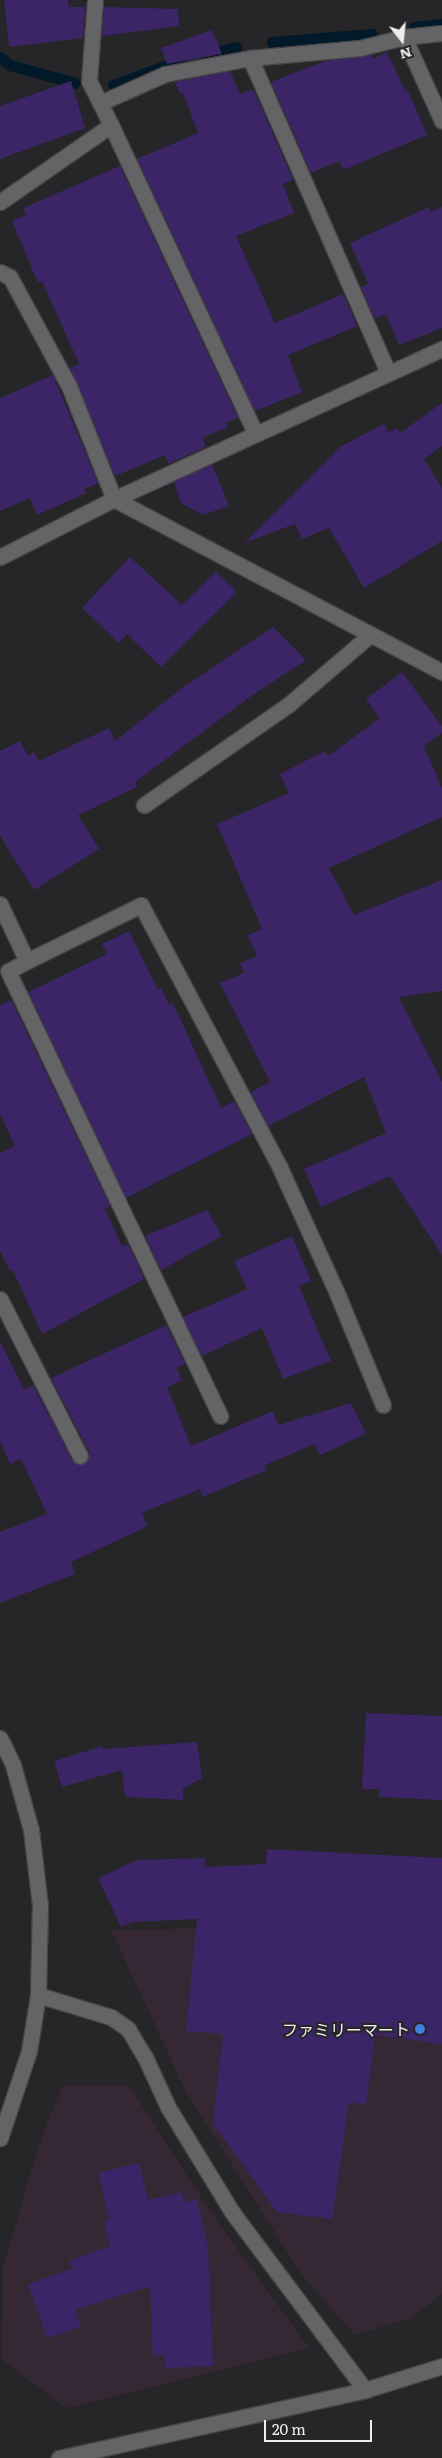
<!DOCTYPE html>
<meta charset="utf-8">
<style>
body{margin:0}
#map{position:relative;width:442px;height:2458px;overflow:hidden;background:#262527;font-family:Literata,"Noto Sans JP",serif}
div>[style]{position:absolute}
.commercial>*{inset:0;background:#352734}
.stream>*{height:11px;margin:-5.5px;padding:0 5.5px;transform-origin:5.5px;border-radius:5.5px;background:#011929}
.building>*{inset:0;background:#3b2567}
.roads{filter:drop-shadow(1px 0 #454446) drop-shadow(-1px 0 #454446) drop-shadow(0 1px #454446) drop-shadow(0 -1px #454446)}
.minor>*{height:15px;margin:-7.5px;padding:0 7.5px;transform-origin:7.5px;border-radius:7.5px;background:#646365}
.dots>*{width:14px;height:14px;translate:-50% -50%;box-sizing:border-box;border:2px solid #262527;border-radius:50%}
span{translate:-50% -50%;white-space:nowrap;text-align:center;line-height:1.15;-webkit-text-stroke:4px #262527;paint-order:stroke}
.poi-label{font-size:16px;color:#eeedef}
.right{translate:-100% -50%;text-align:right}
.north{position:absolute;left:377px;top:15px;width:50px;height:50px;-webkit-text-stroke:4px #262527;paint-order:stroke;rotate:164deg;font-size:14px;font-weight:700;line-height:20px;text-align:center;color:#eeedef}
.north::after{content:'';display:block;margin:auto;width:18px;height:22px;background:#eeedef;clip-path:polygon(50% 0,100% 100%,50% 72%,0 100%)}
.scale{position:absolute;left:264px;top:2420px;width:108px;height:22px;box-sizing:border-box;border:2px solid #eeedef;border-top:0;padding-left:6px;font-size:15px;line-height:18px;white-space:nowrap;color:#eeedef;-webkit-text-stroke:4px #262527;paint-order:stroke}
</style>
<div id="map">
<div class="commercial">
<div style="clip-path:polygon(252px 1927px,442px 1982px,442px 2293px,413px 2317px,355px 2335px,301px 2274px,186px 2092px,111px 1930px)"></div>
<div style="clip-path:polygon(129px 2085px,208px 2208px,309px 2348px,66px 2408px,2px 2360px,3px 2267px,39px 2144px,62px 2086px)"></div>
</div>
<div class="stream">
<div style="left:414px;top:27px;width:28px;rotate:-6deg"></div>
<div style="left:272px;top:42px;width:100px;rotate:-4.6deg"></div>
<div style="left:206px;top:54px;width:31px;rotate:-13deg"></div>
<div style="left:0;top:57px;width:13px;rotate:39deg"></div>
<div style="left:10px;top:65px;width:67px;rotate:15.5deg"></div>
<div style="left:113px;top:85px;width:72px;rotate:-20.2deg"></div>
</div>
<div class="building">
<div style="clip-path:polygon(4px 0,68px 0,69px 7px,85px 7px,83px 38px,9px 47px)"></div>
<div style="clip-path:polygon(104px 7px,178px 9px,179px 26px,102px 36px)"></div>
<div style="clip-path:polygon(212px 30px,222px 54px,167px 64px,161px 48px)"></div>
<div style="clip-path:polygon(387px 52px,406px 92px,408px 91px,427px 135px,343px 170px,339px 161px,311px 173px,271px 82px,325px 61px,372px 55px,372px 59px)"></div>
<div style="clip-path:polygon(230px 71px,240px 94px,253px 89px,293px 180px,283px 184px,294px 213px,236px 236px,275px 323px,343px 294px,357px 326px,288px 355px,302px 392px,255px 411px,137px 159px,198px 133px,183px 93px,180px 94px,175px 82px)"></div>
<div style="clip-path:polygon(71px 81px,85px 128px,0 159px,0 106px)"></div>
<div style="clip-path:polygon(120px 166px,238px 418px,226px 423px,228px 427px,202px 438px,206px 447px,168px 464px,165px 455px,115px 476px,70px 368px,79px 364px,42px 281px,38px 283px,12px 221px,26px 215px,23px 208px)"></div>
<div style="clip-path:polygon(429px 207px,431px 212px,442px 207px,442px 328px,399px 345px,386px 314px,375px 319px,361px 287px,368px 284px,350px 243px)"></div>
<div style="clip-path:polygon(53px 375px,98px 483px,84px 489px,86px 493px,37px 515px,30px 498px,0 511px,0 398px)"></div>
<div style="clip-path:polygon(442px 403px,442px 446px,424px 459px,442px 488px,442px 541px,364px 588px,329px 528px,302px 539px,295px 524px,244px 543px,340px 447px,384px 424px,388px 432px,397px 428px,400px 433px)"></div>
<div style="clip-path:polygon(212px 464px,229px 506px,203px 515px,181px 503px,174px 482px)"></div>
<div style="clip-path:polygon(130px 557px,182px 605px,216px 571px,237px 592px,161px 667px,127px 634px,119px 643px,82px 608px)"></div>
<div style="clip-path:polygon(273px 627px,306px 660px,250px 697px,135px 782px,137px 787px,78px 815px,99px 849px,34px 890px,0 836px,0 751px,20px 741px,28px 756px,34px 752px,39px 761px,109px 728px,115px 741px,182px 688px)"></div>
<div style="clip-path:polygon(402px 672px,442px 726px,442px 733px,424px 746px,442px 788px,442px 817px,329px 868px,354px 915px,442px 880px,442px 991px,399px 997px,442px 1082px,442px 1255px,390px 1176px,321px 1207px,304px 1169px,386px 1133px,364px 1077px,268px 1126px,251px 1092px,270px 1082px,220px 983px,244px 973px,240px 963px,257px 956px,248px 935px,262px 929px,217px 824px,289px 793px,280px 774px,325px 751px,328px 756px,380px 718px,366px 699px)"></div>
<div style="clip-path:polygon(129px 931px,158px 990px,161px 988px,169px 1005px,173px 1003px,221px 1108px,234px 1101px,252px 1134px,126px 1198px,28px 992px,107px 954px,102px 944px)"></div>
<div style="clip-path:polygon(11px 1000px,110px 1206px,105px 1209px,122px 1246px,128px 1244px,144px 1279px,42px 1334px,13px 1270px,10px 1271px,0 1251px,0 1153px,15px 1146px,0 1114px,0 1005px)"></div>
<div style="clip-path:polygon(207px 1210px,222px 1236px,161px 1270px,145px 1236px)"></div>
<div style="clip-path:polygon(292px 1236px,311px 1281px,299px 1286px,331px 1361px,283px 1379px,262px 1328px,202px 1356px,183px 1317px,247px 1289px,234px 1261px)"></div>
<div style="clip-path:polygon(166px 1325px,185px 1364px,177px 1368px,182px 1380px,167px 1387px,191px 1446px,273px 1411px,278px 1425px,351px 1403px,366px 1434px,320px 1455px,315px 1444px,265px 1465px,267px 1470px,202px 1497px,200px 1489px,142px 1513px,148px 1526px,71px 1562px,75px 1574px,0 1603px,0 1532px,47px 1514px,21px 1459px,10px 1464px,0 1441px,0 1341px,24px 1390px,33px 1385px,72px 1460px,80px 1465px,88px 1461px,89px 1452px,51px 1378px)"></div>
<div style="clip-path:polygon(366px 1713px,442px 1716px,442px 1800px,379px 1797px,379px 1789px,362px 1789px)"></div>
<div style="clip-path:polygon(197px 1742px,202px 1778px,183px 1789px,183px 1800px,125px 1797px,122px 1770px,62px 1787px,54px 1761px,103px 1746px,103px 1749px)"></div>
<div style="clip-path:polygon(267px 1849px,442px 1858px,442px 2044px,375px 2035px,366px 2104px,349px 2102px,332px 2219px,277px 2212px,213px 2123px,223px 2034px,186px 2031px,197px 1919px,132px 1922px,121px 1927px,98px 1878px,137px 1860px,205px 1858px,205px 1867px,266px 1864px)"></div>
<div style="clip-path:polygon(139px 2163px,148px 2200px,182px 2192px,184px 2202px,197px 2199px,208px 2247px,213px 2366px,165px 2368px,164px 2355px,153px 2356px,150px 2286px,75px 2310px,81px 2327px,47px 2338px,28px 2284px,72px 2269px,69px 2261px,110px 2246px,104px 2221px,109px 2220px,98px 2173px)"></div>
</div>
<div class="roads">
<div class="minor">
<div style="left:404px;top:37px;width:92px;rotate:65.7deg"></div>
<div style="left:250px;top:58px;width:344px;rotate:66.3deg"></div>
<div style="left:100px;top:103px;width:71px;rotate:-24deg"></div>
<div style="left:165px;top:74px;width:86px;rotate:-10.7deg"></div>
<div style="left:250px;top:58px;width:110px;rotate:-5.2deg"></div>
<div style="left:360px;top:48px;width:45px;rotate:-14deg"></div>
<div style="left:404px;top:37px;width:38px;rotate:-6deg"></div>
<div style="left:111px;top:125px;width:341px;rotate:64.9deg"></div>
<div style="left:0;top:202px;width:135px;rotate:-34.7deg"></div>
<div style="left:111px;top:125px;width:49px;rotate:-116.6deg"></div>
<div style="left:89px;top:81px;width:81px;rotate:-85.8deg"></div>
<div style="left:0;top:272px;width:11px;rotate:27deg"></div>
<div style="left:10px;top:277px;width:124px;rotate:61.6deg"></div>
<div style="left:69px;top:386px;width:122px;rotate:68.3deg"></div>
<div style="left:114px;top:499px;width:371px;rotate:27.8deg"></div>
<div style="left:0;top:557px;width:128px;rotate:-27deg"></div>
<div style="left:114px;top:499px;width:361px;rotate:-24.6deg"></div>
<div style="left:144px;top:805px;width:175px;rotate:-34.8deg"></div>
<div style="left:288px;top:705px;width:108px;rotate:-40.5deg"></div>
<div style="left:0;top:904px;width:63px;rotate:64.7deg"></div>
<div style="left:27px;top:961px;width:21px;rotate:152deg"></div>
<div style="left:8px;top:971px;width:493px;rotate:64.5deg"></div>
<div style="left:27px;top:961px;width:127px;rotate:-26.2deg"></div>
<div style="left:141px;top:905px;width:297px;rotate:62.1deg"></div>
<div style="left:280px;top:1168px;width:137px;rotate:65.5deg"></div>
<div style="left:337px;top:1293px;width:121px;rotate:67.7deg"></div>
<div style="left:0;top:1299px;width:176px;rotate:63deg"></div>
<div style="left:0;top:1738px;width:30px;rotate:64deg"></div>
<div style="left:13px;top:1765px;width:67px;rotate:74.5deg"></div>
<div style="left:31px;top:1830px;width:76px;rotate:83.2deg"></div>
<div style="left:40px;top:1905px;width:90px;rotate:91.3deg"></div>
<div style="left:38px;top:1995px;width:57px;rotate:99.1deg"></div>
<div style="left:29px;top:2051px;width:92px;rotate:108.4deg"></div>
<div style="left:38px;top:1995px;width:76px;rotate:16.8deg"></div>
<div style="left:111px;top:2017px;width:21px;rotate:35deg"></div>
<div style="left:128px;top:2029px;width:33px;rotate:59deg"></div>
<div style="left:145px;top:2057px;width:55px;rotate:65.3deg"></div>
<div style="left:168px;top:2107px;width:123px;rotate:58.6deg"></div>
<div style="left:232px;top:2212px;width:222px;rotate:53.2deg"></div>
<div style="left:59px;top:2458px;width:313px;rotate:-12.5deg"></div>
<div style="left:365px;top:2390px;width:81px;rotate:-17.3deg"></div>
</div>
</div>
<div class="dots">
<div style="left:420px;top:2029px;background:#3f7fe0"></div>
</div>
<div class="poi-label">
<span class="right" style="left:410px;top:2029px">ファミリーマート</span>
</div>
<div class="north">N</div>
<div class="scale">20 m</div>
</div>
